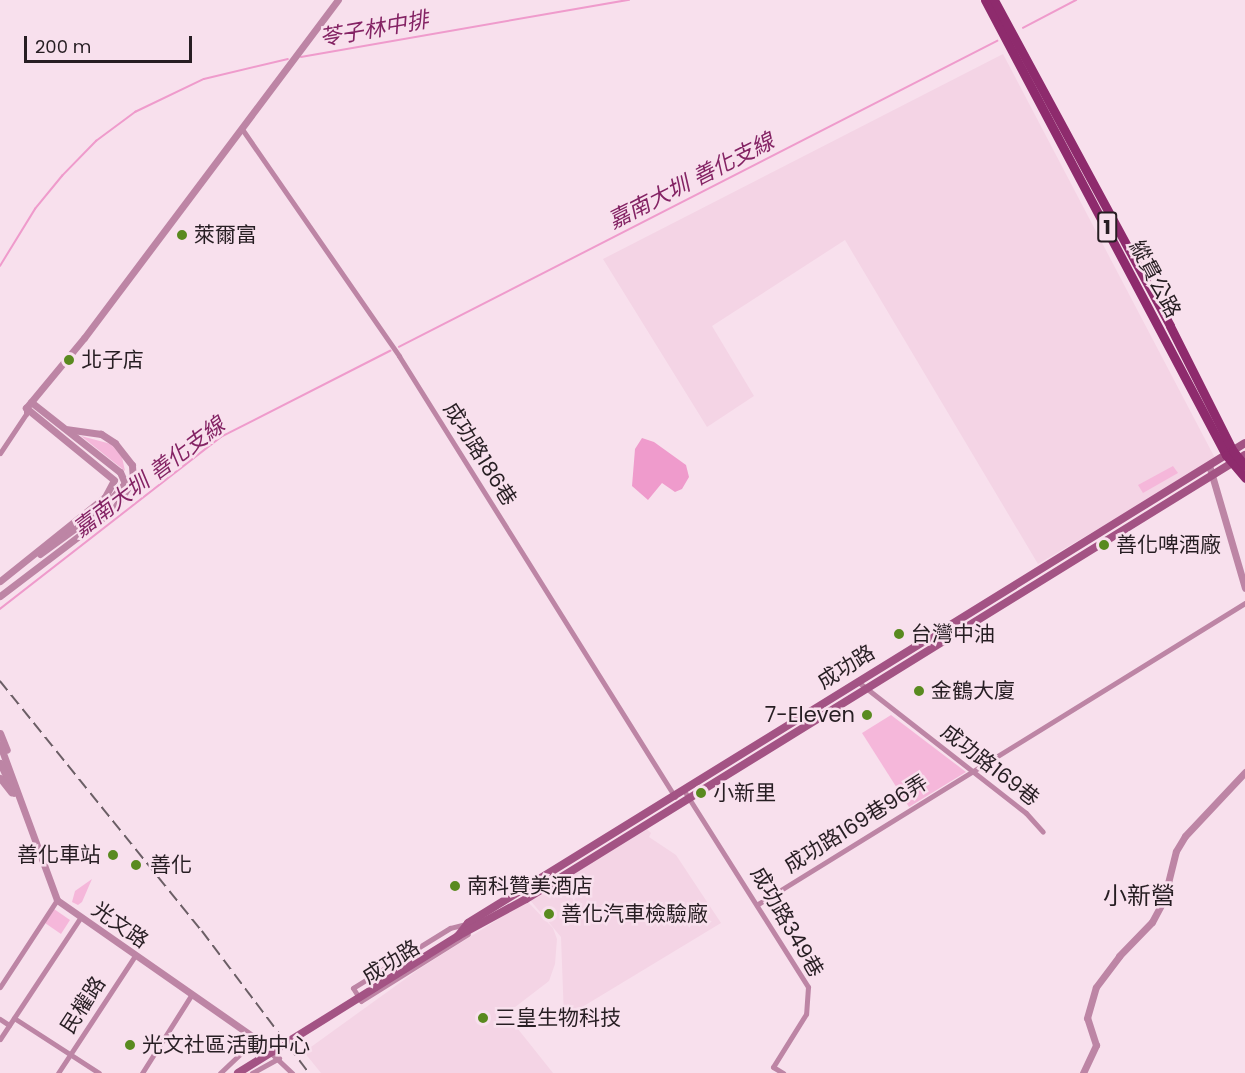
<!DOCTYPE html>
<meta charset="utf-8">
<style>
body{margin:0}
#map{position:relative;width:1245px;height:1073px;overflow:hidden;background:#f8e0ed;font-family:Poppins,"Noto Sans TC",sans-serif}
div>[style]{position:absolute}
.built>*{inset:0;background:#f4d4e5}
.green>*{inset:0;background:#f5b7da}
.water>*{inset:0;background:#ef9bcc}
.stream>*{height:1.5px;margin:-0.75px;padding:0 0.75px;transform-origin:0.75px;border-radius:0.75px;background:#ef9bcc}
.minor>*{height:5px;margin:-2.5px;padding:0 2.5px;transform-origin:2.5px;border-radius:2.5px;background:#bd85a5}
.tertiary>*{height:7px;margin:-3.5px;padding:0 3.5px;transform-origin:3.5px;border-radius:3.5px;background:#bd85a5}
.secondary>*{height:8px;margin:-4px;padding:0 4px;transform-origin:4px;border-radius:4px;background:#a35384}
.primary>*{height:9px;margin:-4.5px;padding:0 4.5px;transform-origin:4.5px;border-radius:4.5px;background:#8e2b6d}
.rail>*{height:1.5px;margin-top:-0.75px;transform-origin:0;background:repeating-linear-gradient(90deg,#6b5e65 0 12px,transparent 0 18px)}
.secondary-bridge>*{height:8px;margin:-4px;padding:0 4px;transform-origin:4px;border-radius:4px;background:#a35384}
.dots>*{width:16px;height:16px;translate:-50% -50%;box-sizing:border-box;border:3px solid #f8e0ed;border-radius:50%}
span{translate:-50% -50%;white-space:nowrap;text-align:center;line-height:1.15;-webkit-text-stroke:5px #f8e0ed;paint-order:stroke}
.shield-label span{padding:2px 4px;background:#f8e0ed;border:2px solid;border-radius:4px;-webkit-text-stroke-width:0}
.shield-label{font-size:20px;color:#271e23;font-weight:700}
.poi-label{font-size:21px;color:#271e23}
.left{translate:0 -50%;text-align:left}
.right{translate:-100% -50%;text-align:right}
.street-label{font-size:21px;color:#271e23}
.water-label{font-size:22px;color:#842364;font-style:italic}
.quarter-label{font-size:24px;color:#271e23}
.scale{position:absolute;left:24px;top:36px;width:168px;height:27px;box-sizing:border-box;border:3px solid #271e23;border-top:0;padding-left:8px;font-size:18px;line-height:21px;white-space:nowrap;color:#271e23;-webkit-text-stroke:4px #f8e0ed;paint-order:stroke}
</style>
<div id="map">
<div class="built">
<div style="clip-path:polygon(1003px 54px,1216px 460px,1038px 564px,845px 240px,712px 326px,754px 396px,707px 427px,603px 259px)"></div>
<div style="clip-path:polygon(647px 829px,651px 833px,649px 837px,676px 855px,721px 923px,564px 1018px,561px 937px,530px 900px)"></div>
<div style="clip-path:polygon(527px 901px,553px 928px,557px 939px,555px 964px,549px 981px,506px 1014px,553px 1073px,321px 1073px,304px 1052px,419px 969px)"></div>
</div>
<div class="green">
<div style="clip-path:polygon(81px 436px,111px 444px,122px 457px,125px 471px)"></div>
<div style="clip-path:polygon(1173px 466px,1178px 473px,1143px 493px,1138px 485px)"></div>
<div style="clip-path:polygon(891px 715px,966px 772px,909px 807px,862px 733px)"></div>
<div style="clip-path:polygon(92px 879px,82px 902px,78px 905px,72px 902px,75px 891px)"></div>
<div style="clip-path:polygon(54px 909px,70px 920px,61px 934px,45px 923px)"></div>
</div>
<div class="water">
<div style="clip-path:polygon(642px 438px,654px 442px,686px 465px,689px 477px,682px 489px,675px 492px,662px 483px,648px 500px,632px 486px,635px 449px)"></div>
</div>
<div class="stream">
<div style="left:1023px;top:28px;width:60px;rotate:-27.8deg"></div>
<div style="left:301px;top:57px;width:333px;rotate:-9.9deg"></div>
<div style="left:0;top:266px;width:67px;rotate:-58.4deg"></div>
<div style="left:35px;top:209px;width:43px;rotate:-50.7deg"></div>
<div style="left:62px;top:176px;width:49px;rotate:-45.8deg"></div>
<div style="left:96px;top:141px;width:49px;rotate:-36.6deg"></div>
<div style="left:135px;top:112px;width:76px;rotate:-25.6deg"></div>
<div style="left:204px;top:79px;width:86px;rotate:-13.4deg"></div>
<div style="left:399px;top:347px;width:672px;rotate:-27.1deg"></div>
<div style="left:0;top:609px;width:280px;rotate:-37.9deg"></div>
<div style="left:221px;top:437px;width:190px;rotate:-27deg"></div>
</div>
<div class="minor">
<div style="left:242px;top:129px;width:276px;rotate:55.3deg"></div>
<div style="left:399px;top:356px;width:520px;rotate:57.96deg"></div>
<div style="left:0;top:453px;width:47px;rotate:-56.3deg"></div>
<div style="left:26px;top:414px;width:6px;rotate:-90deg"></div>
<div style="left:857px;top:681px;width:214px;rotate:38deg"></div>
<div style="left:1026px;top:813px;width:25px;rotate:48deg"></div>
<div style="left:683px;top:789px;width:234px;rotate:57.7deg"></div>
<div style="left:808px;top:987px;width:27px;rotate:94deg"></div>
<div style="left:806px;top:1014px;width:62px;rotate:121.9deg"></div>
<div style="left:773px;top:1067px;width:12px;rotate:31deg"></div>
<div style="left:758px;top:904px;width:573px;rotate:-31.72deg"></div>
<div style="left:466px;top:924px;width:16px;rotate:166deg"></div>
<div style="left:450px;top:928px;width:114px;rotate:148.3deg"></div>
<div style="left:353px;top:988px;width:15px;rotate:58deg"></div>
<div style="left:361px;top:1001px;width:126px;rotate:-32.1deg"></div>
<div style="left:0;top:987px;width:104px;rotate:-56.8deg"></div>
<div style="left:14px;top:1018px;width:101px;rotate:32.9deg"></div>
<div style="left:0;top:1019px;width:11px;rotate:34deg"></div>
<div style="left:0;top:1039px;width:145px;rotate:-56.5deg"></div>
<div style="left:58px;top:1073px;width:140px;rotate:-56.7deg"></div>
<div style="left:142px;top:1073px;width:93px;rotate:-57.7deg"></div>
<div style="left:220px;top:1073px;width:50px;rotate:-43.4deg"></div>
<div style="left:256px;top:1039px;width:50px;rotate:43.4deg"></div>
<div style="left:252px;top:1073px;width:31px;rotate:-29deg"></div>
</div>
<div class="tertiary">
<div style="left:31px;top:402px;width:113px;rotate:38.2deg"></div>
<div style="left:120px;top:472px;width:12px;rotate:66deg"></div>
<div style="left:125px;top:483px;width:33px;rotate:131deg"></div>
<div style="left:103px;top:508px;width:78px;rotate:143.9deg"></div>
<div style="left:1209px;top:465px;width:128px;rotate:73.7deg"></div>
<div style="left:0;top:581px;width:134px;rotate:-38.7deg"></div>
<div style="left:105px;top:497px;width:19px;rotate:-62deg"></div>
<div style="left:114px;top:480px;width:114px;rotate:-140.7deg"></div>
<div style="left:26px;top:408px;width:91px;rotate:-50.4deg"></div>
<div style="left:84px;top:338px;width:423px;rotate:-53.1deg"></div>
<div style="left:0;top:596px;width:143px;rotate:-37.3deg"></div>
<div style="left:114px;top:509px;width:35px;rotate:-57deg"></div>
<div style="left:133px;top:480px;width:15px;rotate:-94deg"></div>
<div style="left:132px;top:465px;width:28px;rotate:-128deg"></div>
<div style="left:115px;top:443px;width:17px;rotate:-147deg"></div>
<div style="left:101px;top:434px;width:34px;rotate:-172deg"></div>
<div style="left:0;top:733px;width:18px;rotate:68deg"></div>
<div style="left:0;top:745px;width:165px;rotate:69.8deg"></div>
<div style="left:57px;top:900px;width:243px;rotate:34.9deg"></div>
<div style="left:0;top:763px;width:33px;rotate:65deg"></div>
<div style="left:0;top:778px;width:18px;rotate:52deg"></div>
<div style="left:1083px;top:1073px;width:31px;rotate:-65deg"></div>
<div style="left:1096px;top:1045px;width:28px;rotate:-108deg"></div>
<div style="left:1087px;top:1018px;width:32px;rotate:-74deg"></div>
<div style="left:1096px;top:987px;width:39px;rotate:-53deg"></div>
<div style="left:1119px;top:956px;width:47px;rotate:-45.9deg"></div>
<div style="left:1152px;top:922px;width:26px;rotate:-62deg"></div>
<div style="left:1164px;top:899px;width:49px;rotate:-76deg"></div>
<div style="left:1176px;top:851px;width:17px;rotate:-59deg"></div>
<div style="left:1185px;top:836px;width:88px;rotate:-46.8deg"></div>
</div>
<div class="secondary">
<div style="left:458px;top:936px;width:16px;rotate:-52deg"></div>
<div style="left:468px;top:923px;width:913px;rotate:-31.71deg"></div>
<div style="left:458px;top:936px;width:77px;rotate:-28.6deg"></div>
<div style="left:526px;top:899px;width:845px;rotate:-31.7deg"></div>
</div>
<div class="primary">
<div style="left:985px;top:0;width:515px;rotate:62.09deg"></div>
<div style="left:1226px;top:455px;width:30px;rotate:50deg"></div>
<div style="left:994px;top:0;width:370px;rotate:61.6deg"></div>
<div style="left:1170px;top:326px;width:140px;rotate:63.3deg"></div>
<div style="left:1233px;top:451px;width:19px;rotate:51deg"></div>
</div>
<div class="rail">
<div style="left:0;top:681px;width:321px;rotate:51.1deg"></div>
<div style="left:202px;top:931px;width:178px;rotate:53deg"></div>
</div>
<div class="secondary-bridge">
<div style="left:238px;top:1073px;width:259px;rotate:-31.9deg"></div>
</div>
<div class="dots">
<div style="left:182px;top:235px;background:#598a1f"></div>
<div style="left:69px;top:360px;background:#598a1f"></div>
<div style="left:1104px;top:545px;background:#598a1f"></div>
<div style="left:899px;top:634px;background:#598a1f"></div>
<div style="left:919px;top:691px;background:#598a1f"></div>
<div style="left:867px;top:715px;background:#598a1f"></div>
<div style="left:701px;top:793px;background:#598a1f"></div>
<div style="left:113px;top:855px;background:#598a1f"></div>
<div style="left:136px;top:865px;background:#598a1f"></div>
<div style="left:455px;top:886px;background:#598a1f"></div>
<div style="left:549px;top:914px;background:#598a1f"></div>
<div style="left:483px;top:1018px;background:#598a1f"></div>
<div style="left:130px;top:1045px;background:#598a1f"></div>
</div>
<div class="shield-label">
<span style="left:1107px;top:227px">1</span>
</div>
<div class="poi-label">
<span class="left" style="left:194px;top:235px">萊爾富</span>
<span class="left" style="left:81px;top:360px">北子店</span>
<span class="left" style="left:1116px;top:545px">善化啤酒廠</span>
<span class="left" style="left:911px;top:634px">台灣中油</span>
<span class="left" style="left:931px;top:691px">金鶴大廈</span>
<span class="right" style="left:855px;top:715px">7-Eleven</span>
<span class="left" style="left:713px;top:793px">小新里</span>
<span class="right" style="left:101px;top:855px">善化車站</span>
<span class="left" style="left:150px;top:865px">善化</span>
<span class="left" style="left:467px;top:886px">南科贊美酒店</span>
<span class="left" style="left:561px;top:914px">善化汽車檢驗廠</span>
<span class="left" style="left:495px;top:1018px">三皇生物科技</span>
<span class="left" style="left:142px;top:1045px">光文社區活動中心</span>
</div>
<div class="street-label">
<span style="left:1155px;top:279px;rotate:62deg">縱貫公路</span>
<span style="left:480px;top:454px;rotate:58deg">成功路186巷</span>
<span style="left:846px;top:667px;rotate:-32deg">成功路</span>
<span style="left:990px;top:765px;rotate:38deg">成功路169巷</span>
<span style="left:856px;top:824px;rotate:-32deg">成功路169巷96弄</span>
<span style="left:787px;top:922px;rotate:60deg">成功路349巷</span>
<span style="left:120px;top:925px;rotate:35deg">光文路</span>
<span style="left:391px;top:962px;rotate:-32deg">成功路</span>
<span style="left:83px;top:1005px;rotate:-57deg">民權路</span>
</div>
<div class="water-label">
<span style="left:374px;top:29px;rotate:-10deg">苓子林中排</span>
<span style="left:691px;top:181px;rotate:-27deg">嘉南大圳 善化支線</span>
<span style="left:149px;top:477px;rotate:-37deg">嘉南大圳 善化支線</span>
</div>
<div class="quarter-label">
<span style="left:1139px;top:896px">小新營</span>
</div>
<div class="scale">200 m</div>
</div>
